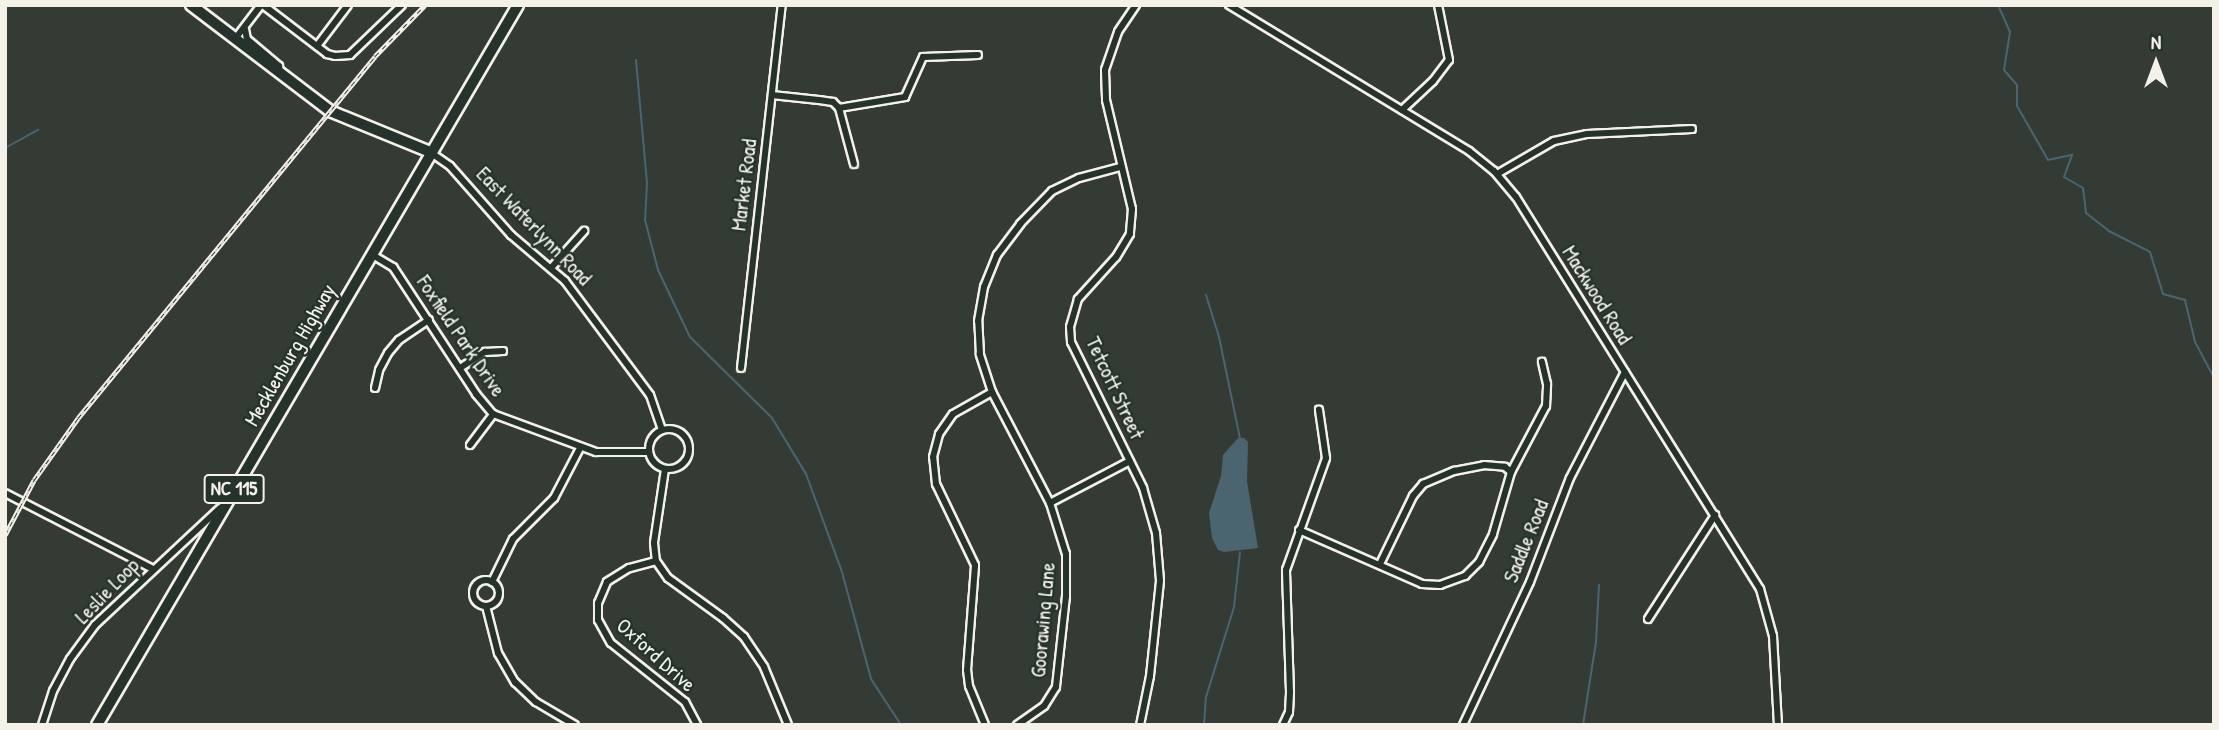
<!DOCTYPE html>
<style>
body{margin:0}
#map{position:relative;width:2219px;height:730px;overflow:hidden;background:#333b34;font-family:"Patrick Hand",sans-serif}
div>[style]{position:absolute}
.water>*{inset:0;background:#4b6570}
.stream>*{height:2px;margin:-1px;padding:0 1px;transform-origin:1px;border-radius:1px;background:#4b6570}
.roads{filter:drop-shadow(2px 0 #f4f1e8) drop-shadow(-2px 0 #f4f1e8) drop-shadow(0 2px #f4f1e8) drop-shadow(0 -2px #f4f1e8)}
.street>*{height:6px;margin:-3px;padding:0 3px;transform-origin:3px;border-radius:3px;background:#26332d}
.street>.ring{margin:-3px;padding:0;box-sizing:content-box;background:none;border:6px solid #26332d;border-radius:50%}
.secondary>*{height:10px;margin:-5px;padding:0 5px;transform-origin:5px;border-radius:5px;background:#26332d}
.primary>*{height:10px;margin:-5px;padding:0 5px;transform-origin:5px;border-radius:5px;background:#26332d}
.rail>*{height:4.5px;margin-top:-2.25px;transform-origin:0;background:repeating-linear-gradient(90deg,#26332d 0 5px,#f4f1e8 0 10px);box-sizing:border-box;border-block:2px solid #f4f1e8}
span{translate:-50% -50%;white-space:nowrap;text-align:center;line-height:1.15;-webkit-text-stroke:5px #26332d;paint-order:stroke}
.shield-label span{padding:2px 5px;background:#26332d;border:2px solid;border-radius:5px;-webkit-text-stroke-width:0}
.shield-label{font-size:19px;color:#f4f1e8;font-weight:700}
.street-label{font-size:21px;color:#f4f1e8}
.frame{position:absolute;inset:0;border:7px solid #f4f1e8;pointer-events:none}
.north{position:absolute;left:2121px;top:28px;width:70px;height:70px;-webkit-text-stroke:5px #26332d;paint-order:stroke;rotate:0deg;font-size:19px;font-weight:700;line-height:28px;text-align:center;color:#f4f1e8}
.north::after{content:'';display:block;margin:auto;width:24px;height:32px;background:#f4f1e8;clip-path:polygon(50% 0,100% 100%,50% 72%,0 100%)}
</style>
<div id="map">
<div class="water">
<div style="clip-path:polygon(1238px 438px,1244px 438px,1248px 442px,1247px 481px,1258px 548px,1224px 552px,1218px 550px,1212px 538px,1209px 513px,1221px 476px,1223px 455px)"></div>
</div>
<div class="stream">
<div style="left:1998px;top:5px;width:30px;rotate:66deg"></div>
<div style="left:2010px;top:32px;width:38px;rotate:99deg"></div>
<div style="left:2004px;top:70px;width:20px;rotate:49deg"></div>
<div style="left:2017px;top:85px;width:21px;rotate:90deg"></div>
<div style="left:2017px;top:106px;width:62px;rotate:60.1deg"></div>
<div style="left:2048px;top:160px;width:25px;rotate:-12deg"></div>
<div style="left:2072px;top:155px;width:23px;rotate:110deg"></div>
<div style="left:2064px;top:177px;width:22px;rotate:30deg"></div>
<div style="left:2083px;top:188px;width:25px;rotate:83deg"></div>
<div style="left:2086px;top:213px;width:29px;rotate:38deg"></div>
<div style="left:2109px;top:231px;width:46px;rotate:27.1deg"></div>
<div style="left:2150px;top:252px;width:44px;rotate:72.8deg"></div>
<div style="left:2163px;top:294px;width:23px;rotate:15deg"></div>
<div style="left:2185px;top:300px;width:43px;rotate:76.6deg"></div>
<div style="left:2195px;top:342px;width:40px;rotate:62deg"></div>
<div style="left:636px;top:60px;width:123px;rotate:84.9deg"></div>
<div style="left:647px;top:183px;width:37px;rotate:93deg"></div>
<div style="left:645px;top:220px;width:52px;rotate:75.4deg"></div>
<div style="left:658px;top:270px;width:74px;rotate:64.5deg"></div>
<div style="left:690px;top:337px;width:115px;rotate:44.6deg"></div>
<div style="left:772px;top:418px;width:66px;rotate:58.7deg"></div>
<div style="left:806px;top:474px;width:104px;rotate:69.8deg"></div>
<div style="left:842px;top:572px;width:111px;rotate:74.8deg"></div>
<div style="left:871px;top:679px;width:55px;rotate:56.9deg"></div>
<div style="left:5px;top:148px;width:38px;rotate:-29deg"></div>
<div style="left:1206px;top:295px;width:44px;rotate:72.8deg"></div>
<div style="left:1219px;top:337px;width:103px;rotate:78.3deg"></div>
<div style="left:1204px;top:725px;width:28px;rotate:-86deg"></div>
<div style="left:1206px;top:697px;width:94px;rotate:-72.7deg"></div>
<div style="left:1234px;top:607px;width:55px;rotate:-83.8deg"></div>
<div style="left:1583px;top:725px;width:84px;rotate:-81.1deg"></div>
<div style="left:1596px;top:642px;width:57px;rotate:-87deg"></div>
</div>
<div class="roads">
<div class="street">
<div style="left:263px;top:5px;width:81px;rotate:37.4deg"></div>
<div style="left:327px;top:54px;width:8px;rotate:14deg"></div>
<div style="left:335px;top:56px;width:15px;rotate:-4deg"></div>
<div style="left:350px;top:55px;width:72px;rotate:-43.9deg"></div>
<div style="left:1136px;top:5px;width:32px;rotate:124deg"></div>
<div style="left:1118px;top:32px;width:40px;rotate:108.9deg"></div>
<div style="left:1105px;top:70px;width:30px;rotate:88deg"></div>
<div style="left:1106px;top:100px;width:112px;rotate:76.6deg"></div>
<div style="left:1132px;top:209px;width:25px;rotate:95deg"></div>
<div style="left:1130px;top:234px;width:27px;rotate:121deg"></div>
<div style="left:1116px;top:257px;width:57px;rotate:132.1deg"></div>
<div style="left:1078px;top:299px;width:29px;rotate:106deg"></div>
<div style="left:1070px;top:327px;width:15px;rotate:86deg"></div>
<div style="left:1071px;top:342px;width:163px;rotate:63.7deg"></div>
<div style="left:1143px;top:488px;width:47px;rotate:73.9deg"></div>
<div style="left:1156px;top:533px;width:48px;rotate:85.2deg"></div>
<div style="left:1160px;top:581px;width:96px;rotate:96deg"></div>
<div style="left:1150px;top:676px;width:50px;rotate:101.5deg"></div>
<div style="left:1229px;top:5px;width:281px;rotate:31.3deg"></div>
<div style="left:1469px;top:151px;width:32px;rotate:39deg"></div>
<div style="left:1494px;top:171px;width:34px;rotate:50deg"></div>
<div style="left:1516px;top:197px;width:462px;rotate:58.1deg"></div>
<div style="left:1760px;top:589px;width:49px;rotate:74.5deg"></div>
<div style="left:1773px;top:636px;width:89px;rotate:86.8deg"></div>
<div style="left:245px;top:29px;width:10px;rotate:79deg"></div>
<div style="left:247px;top:39px;width:42px;rotate:40.2deg"></div>
<div style="left:279px;top:66px;width:7px;rotate:82deg"></div>
<div style="left:235px;top:39px;width:43px;rotate:-52.6deg"></div>
<div style="left:317px;top:46px;width:51px;rotate:-52.9deg"></div>
<div style="left:772px;top:95px;width:47px;rotate:6.1deg"></div>
<div style="left:819px;top:100px;width:14px;rotate:8deg"></div>
<div style="left:833px;top:102px;width:8px;rotate:45deg"></div>
<div style="left:839px;top:108px;width:67px;rotate:-9.5deg"></div>
<div style="left:905px;top:97px;width:44px;rotate:-65.8deg"></div>
<div style="left:923px;top:57px;width:55px;rotate:-2.1deg"></div>
<div style="left:839px;top:108px;width:58px;rotate:75deg"></div>
<div style="left:1402px;top:110px;width:42px;rotate:-43.1deg"></div>
<div style="left:1433px;top:81px;width:26px;rotate:-53deg"></div>
<div style="left:1449px;top:60px;width:56px;rotate:-101.3deg"></div>
<div style="left:430px;top:152px;width:24px;rotate:35deg"></div>
<div style="left:450px;top:166px;width:92px;rotate:48.5deg"></div>
<div style="left:511px;top:235px;width:71px;rotate:40.4deg"></div>
<div style="left:565px;top:281px;width:142px;rotate:53.3deg"></div>
<div style="left:650px;top:395px;width:37px;rotate:71deg"></div>
<div style="left:1497px;top:174px;width:66px;rotate:-30.1deg"></div>
<div style="left:1554px;top:141px;width:34px;rotate:-12deg"></div>
<div style="left:1587px;top:134px;width:105px;rotate:-2.7deg"></div>
<div style="left:371px;top:254px;width:26px;rotate:31deg"></div>
<div style="left:393px;top:267px;width:152px;rotate:56.8deg"></div>
<div style="left:476px;top:394px;width:26px;rotate:50deg"></div>
<div style="left:493px;top:414px;width:110px;rotate:20.3deg"></div>
<div style="left:596px;top:452px;width:53px"></div>
<div style="left:551px;top:268px;width:50px;rotate:-48.3deg"></div>
<div style="left:460px;top:368px;width:30px;rotate:-33deg"></div>
<div style="left:485px;top:352px;width:18px;rotate:-3deg"></div>
<div style="left:741px;top:368px;width:365px;rotate:-83.6deg"></div>
<div style="left:375px;top:388px;width:18px;rotate:-77deg"></div>
<div style="left:379px;top:370px;width:19px;rotate:-62deg"></div>
<div style="left:388px;top:353px;width:17px;rotate:-50deg"></div>
<div style="left:399px;top:340px;width:36px;rotate:-34deg"></div>
<div style="left:992px;top:392px;width:40px;rotate:-108deg"></div>
<div style="left:980px;top:354px;width:33px;rotate:-93deg"></div>
<div style="left:978px;top:321px;width:35px;rotate:-80deg"></div>
<div style="left:984px;top:287px;width:35px;rotate:-68deg"></div>
<div style="left:997px;top:255px;width:39px;rotate:-53deg"></div>
<div style="left:1020px;top:224px;width:46px;rotate:-45.9deg"></div>
<div style="left:1052px;top:191px;width:30px;rotate:-26deg"></div>
<div style="left:1079px;top:178px;width:42px;rotate:-15deg"></div>
<div class="ring" style="left:649px;top:429px;width:34px;height:34px"></div>
<div style="left:470px;top:445px;width:39px;rotate:-53deg"></div>
<div style="left:665px;top:469px;width:75px;rotate:98.5deg"></div>
<div style="left:654px;top:543px;width:18px;rotate:84deg"></div>
<div style="left:656px;top:561px;width:21px;rotate:55deg"></div>
<div style="left:668px;top:578px;width:68px;rotate:36deg"></div>
<div style="left:723px;top:618px;width:28px;rotate:42deg"></div>
<div style="left:744px;top:637px;width:36px;rotate:56deg"></div>
<div style="left:764px;top:667px;width:63px;rotate:67.5deg"></div>
<div style="left:5px;top:493px;width:166px;rotate:27.2deg"></div>
<div style="left:1050px;top:503px;width:90px;rotate:-27.7deg"></div>
<div style="left:1299px;top:530px;width:134px;rotate:23.7deg"></div>
<div style="left:1422px;top:584px;width:18px;rotate:3deg"></div>
<div style="left:1440px;top:585px;width:27px;rotate:-20deg"></div>
<div style="left:1465px;top:576px;width:20px;rotate:-45deg"></div>
<div style="left:1479px;top:562px;width:31px;rotate:-63deg"></div>
<div style="left:1493px;top:534px;width:65px;rotate:-73.8deg"></div>
<div style="left:1511px;top:472px;width:75px;rotate:-62.1deg"></div>
<div style="left:1546px;top:406px;width:22px;rotate:-87deg"></div>
<div style="left:1547px;top:384px;width:23px;rotate:-103deg"></div>
<div style="left:656px;top:561px;width:28px;rotate:165deg"></div>
<div style="left:629px;top:568px;width:26px;rotate:148deg"></div>
<div style="left:607px;top:582px;width:23px;rotate:113deg"></div>
<div style="left:598px;top:603px;width:17px;rotate:90deg"></div>
<div style="left:598px;top:620px;width:26px;rotate:61deg"></div>
<div style="left:611px;top:643px;width:95px;rotate:38.6deg"></div>
<div style="left:685px;top:702px;width:26px;rotate:62deg"></div>
<div style="left:1380px;top:564px;width:76px;rotate:-64.1deg"></div>
<div style="left:1413px;top:496px;width:16px;rotate:-50deg"></div>
<div style="left:1423px;top:484px;width:34px;rotate:-23deg"></div>
<div style="left:1454px;top:471px;width:31px;rotate:-11deg"></div>
<div style="left:1484px;top:465px;width:21px;rotate:5deg"></div>
<div style="left:1505px;top:467px;width:8px;rotate:40deg"></div>
<div class="ring" style="left:473px;top:580px;width:20px;height:20px"></div>
<div style="left:492px;top:582px;width:48px;rotate:-64deg"></div>
<div style="left:513px;top:539px;width:58px;rotate:-45deg"></div>
<div style="left:554px;top:498px;width:56px;rotate:-62.5deg"></div>
<div style="left:486px;top:606px;width:49px;rotate:75.7deg"></div>
<div style="left:498px;top:653px;width:34px;rotate:60deg"></div>
<div style="left:515px;top:682px;width:29px;rotate:44deg"></div>
<div style="left:536px;top:702px;width:45px;rotate:30.5deg"></div>
<div style="left:1648px;top:619px;width:124px;rotate:-57.2deg"></div>
<div style="left:42px;top:725px;width:36px;rotate:-72deg"></div>
<div style="left:53px;top:691px;width:36px;rotate:-62deg"></div>
<div style="left:70px;top:659px;width:42px;rotate:-53.7deg"></div>
<div style="left:95px;top:625px;width:171px;rotate:-43.1deg"></div>
<div style="left:985px;top:725px;width:42px;rotate:-112.3deg"></div>
<div style="left:969px;top:686px;width:16px;rotate:-97deg"></div>
<div style="left:967px;top:670px;width:105px;rotate:-85.6deg"></div>
<div style="left:975px;top:565px;width:90px;rotate:-115.7deg"></div>
<div style="left:936px;top:484px;width:27px;rotate:-96deg"></div>
<div style="left:933px;top:457px;width:24px;rotate:-75deg"></div>
<div style="left:939px;top:434px;width:24px;rotate:-55deg"></div>
<div style="left:953px;top:414px;width:45px;rotate:-29.4deg"></div>
<div style="left:992px;top:392px;width:125px;rotate:62.4deg"></div>
<div style="left:1050px;top:503px;width:53px;rotate:72.6deg"></div>
<div style="left:1066px;top:554px;width:42px;rotate:90deg"></div>
<div style="left:1066px;top:596px;width:92px;rotate:96.3deg"></div>
<div style="left:1056px;top:687px;width:22px;rotate:122deg"></div>
<div style="left:1044px;top:706px;width:33px;rotate:145deg"></div>
<div style="left:1283px;top:725px;width:14px;rotate:-65deg"></div>
<div style="left:1289px;top:712px;width:20px;rotate:-87deg"></div>
<div style="left:1290px;top:692px;width:122px;rotate:-91.9deg"></div>
<div style="left:1286px;top:570px;width:119px;rotate:-70.3deg"></div>
<div style="left:1326px;top:458px;width:49px;rotate:-98.3deg"></div>
<div style="left:1463px;top:725px;width:158px;rotate:-64.9deg"></div>
<div style="left:1530px;top:582px;width:111px;rotate:-69deg"></div>
<div style="left:1570px;top:478px;width:119px;rotate:-62.6deg"></div>
</div>
<div class="secondary">
<div style="left:191px;top:5px;width:175px;rotate:37.3deg"></div>
<div style="left:330px;top:111px;width:108px;rotate:22.3deg"></div>
</div>
<div class="primary">
<div style="left:97px;top:725px;width:834px;rotate:-59.68deg"></div>
</div>
</div>
<div class="rail">
<div style="left:5px;top:535px;width:62px;rotate:-62.2deg"></div>
<div style="left:34px;top:480px;width:76px;rotate:-54.6deg"></div>
<div style="left:78px;top:418px;width:468px;rotate:-50.6deg"></div>
<div style="left:375px;top:56px;width:71px;rotate:-45.6deg"></div>
</div>
<div class="shield-label">
<span style="left:234px;top:489px">NC 115</span>
</div>
<div class="street-label">
<span style="left:744px;top:185px;rotate:-83deg">Market Road</span>
<span style="left:534px;top:226px;rotate:46deg">East Waterlynn Road</span>
<span style="left:1597px;top:295px;rotate:58deg">Mackwood Road</span>
<span style="left:461px;top:336px;rotate:56deg">Foxfield Park Drive</span>
<span style="left:290px;top:355px;rotate:-60deg">Mecklenburg Highway</span>
<span style="left:1115px;top:388px;rotate:65deg">Tetcott Street</span>
<span style="left:1526px;top:541px;rotate:-68deg">Saddle Road</span>
<span style="left:107px;top:591px;rotate:-46deg">Leslie Loop</span>
<span style="left:1043px;top:620px;rotate:-85deg">Goorawing Lane</span>
<span style="left:656px;top:655px;rotate:42deg">Oxford Drive</span>
</div>
<div class="frame"></div>
<div class="north">N</div>
</div>
